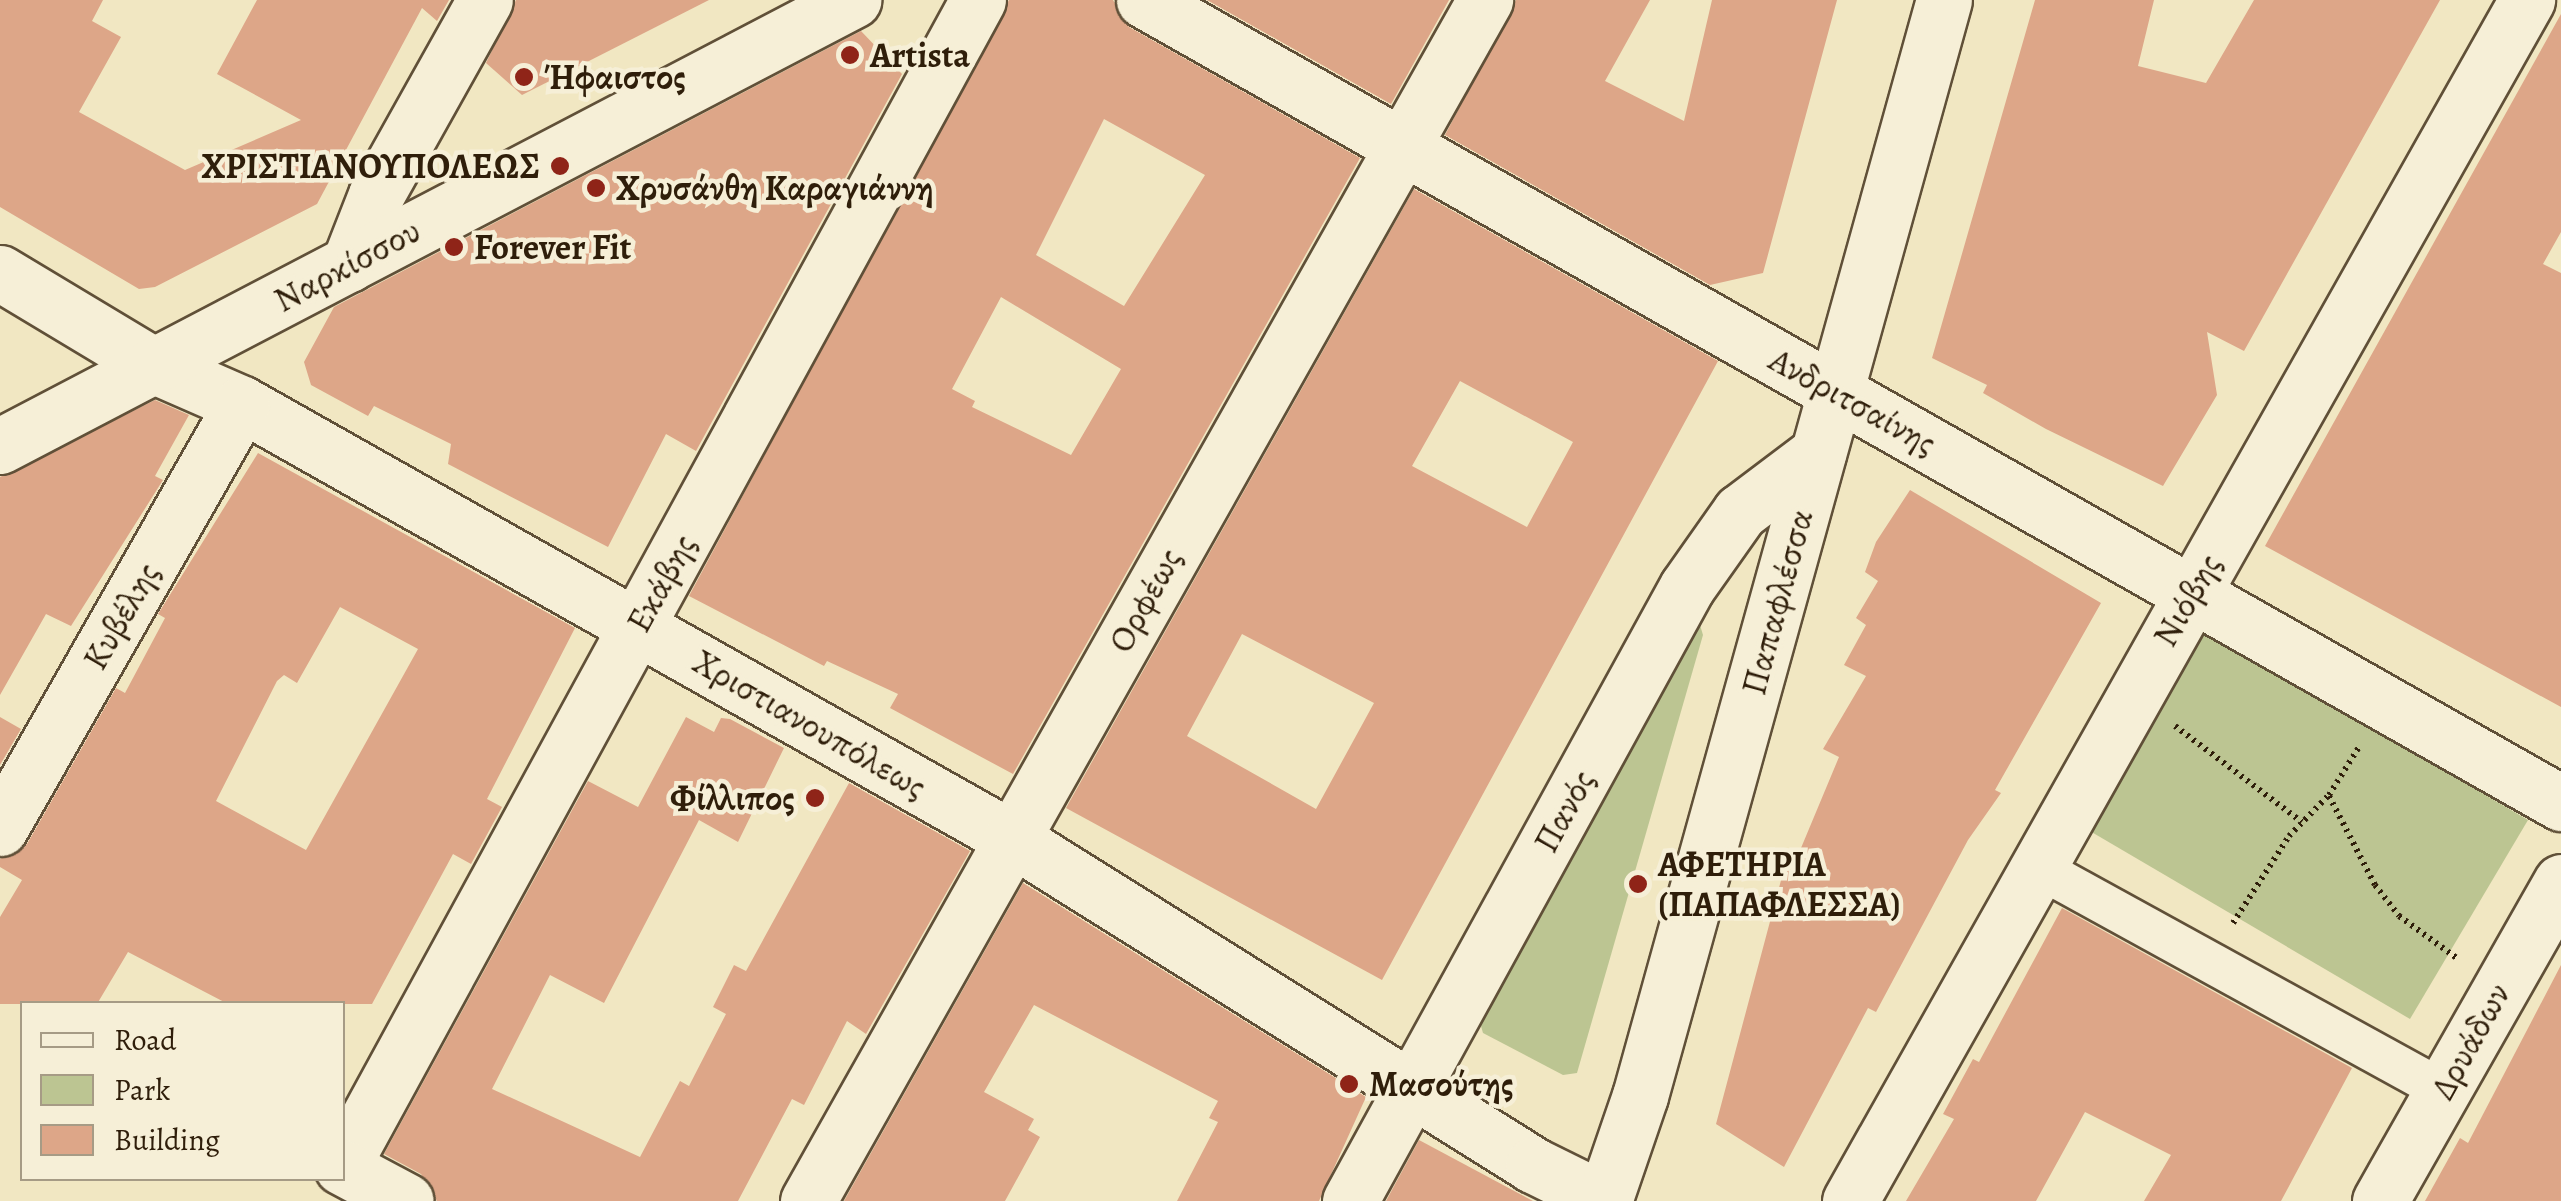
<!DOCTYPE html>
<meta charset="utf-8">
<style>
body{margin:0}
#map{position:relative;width:2561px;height:1201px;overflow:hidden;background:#f1e7c2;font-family:Alegreya,serif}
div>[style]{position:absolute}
.green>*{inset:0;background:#bcc592}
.building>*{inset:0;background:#dda688}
.path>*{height:6px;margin-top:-3px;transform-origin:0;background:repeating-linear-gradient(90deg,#2f1e0a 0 2.5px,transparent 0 7.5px)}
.roads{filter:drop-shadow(2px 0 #605038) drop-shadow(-2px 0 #605038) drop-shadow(0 2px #605038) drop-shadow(0 -2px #605038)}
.pedestrian>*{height:40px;margin:-20px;padding:0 20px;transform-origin:20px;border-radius:20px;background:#f6efd7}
.minor>*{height:55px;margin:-27.5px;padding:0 27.5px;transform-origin:27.5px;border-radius:27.5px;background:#f6efd7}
.tertiary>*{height:55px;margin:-27.5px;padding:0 27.5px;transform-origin:27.5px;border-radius:27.5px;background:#f6efd7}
.dots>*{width:28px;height:28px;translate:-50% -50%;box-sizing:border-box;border:5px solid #f6efd7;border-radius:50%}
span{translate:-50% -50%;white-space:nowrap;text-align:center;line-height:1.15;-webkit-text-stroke:9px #f6efd7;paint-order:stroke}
.poi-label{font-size:35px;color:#2f1e0a;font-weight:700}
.left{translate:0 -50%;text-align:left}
.right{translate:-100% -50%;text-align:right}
.street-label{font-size:35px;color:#2f1e0a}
.legend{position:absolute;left:20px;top:1001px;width:325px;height:180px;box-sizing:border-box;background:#f6efd7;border:2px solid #a69b85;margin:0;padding:12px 18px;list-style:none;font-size:30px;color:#2f1e0a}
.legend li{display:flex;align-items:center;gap:20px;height:50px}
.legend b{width:50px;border:2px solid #a69b85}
</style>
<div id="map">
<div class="green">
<div style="clip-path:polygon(1700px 625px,1703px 635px,1577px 1073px,1563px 1075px,1483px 1033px,1479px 1019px,1690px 630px)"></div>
<div style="clip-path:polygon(2201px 628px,2528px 820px,2410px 1019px,2083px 827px)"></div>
</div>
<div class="building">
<div style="clip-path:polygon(0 0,103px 0,92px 21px,121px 37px,79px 112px,185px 170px,301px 120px,217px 74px,257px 0,449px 0,437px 21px,422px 8px,317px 204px,155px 287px,139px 289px,0 207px)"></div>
<div style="clip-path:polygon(516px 0,709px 0,522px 95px,486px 63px)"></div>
<div style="clip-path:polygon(evenodd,1009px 0,1113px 0,1129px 27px,1360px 158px,1013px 774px,890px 708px,898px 694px,827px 661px,824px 666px,689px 596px,1009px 0,1104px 119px,1205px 175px,1124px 306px,1036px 255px,1104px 119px,1009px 0,1001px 297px,1121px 369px,1071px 455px,972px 407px,975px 401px,952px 389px,1001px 297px)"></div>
<div style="clip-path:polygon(1207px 0,1449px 0,1391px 104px)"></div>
<div style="clip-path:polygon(1516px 0,1650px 0,1605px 81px,1684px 121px,1712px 0,1837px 0,1763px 273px,1710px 285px,1445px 135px)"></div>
<div style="clip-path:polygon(2035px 0,2154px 0,2138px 66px,2206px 83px,2254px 0,2440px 0,2244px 351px,2207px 332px,2217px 395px,2163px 486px,2046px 429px,1983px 393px,1987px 385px,1932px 358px)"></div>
<div style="clip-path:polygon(2561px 14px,2561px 232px,2543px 264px,2561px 273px,2561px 707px,2265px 546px)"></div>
<div style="clip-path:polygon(861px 31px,902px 74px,696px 451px,666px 434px,608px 547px,448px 464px,451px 444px,374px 406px,368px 416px,311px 385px,304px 362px,334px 307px)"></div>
<div style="clip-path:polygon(evenodd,1414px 189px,1718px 361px,1382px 980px,1066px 808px,1414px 189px,1460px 381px,1573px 442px,1527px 527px,1412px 466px,1460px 381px,1414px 189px,1242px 634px,1374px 703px,1316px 809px,1187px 736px,1242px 634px)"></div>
<div style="clip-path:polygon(155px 400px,189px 415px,155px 476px,163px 480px,71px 626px,46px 614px,0 695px,0 477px)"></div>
<div style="clip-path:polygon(evenodd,258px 453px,575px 628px,487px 799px,502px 807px,471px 864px,453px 854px,372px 1004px,228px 1004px,128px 952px,97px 1004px,0 1004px,0 917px,22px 880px,0 867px,0 859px,27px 844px,116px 688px,125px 693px,165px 618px,158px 614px,258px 453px,340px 607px,418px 649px,306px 850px,216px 801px,277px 681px,284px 675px,297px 683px,340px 607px)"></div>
<div style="clip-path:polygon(1910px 490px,2101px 603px,1995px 790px,2001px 793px,1968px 840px,1876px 1012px,1868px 1008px,1784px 1167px,1716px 1124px,1784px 869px,1791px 872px,1839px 757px,1823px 749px,1866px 676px,1844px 665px,1866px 625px,1856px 618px,1878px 581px,1865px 572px,1876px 542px)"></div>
<div style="clip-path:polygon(0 717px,21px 729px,0 765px)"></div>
<div style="clip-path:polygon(686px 717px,714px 732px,721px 718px,730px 719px,784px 748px,738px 842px,699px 820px,604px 1003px,550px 975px,492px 1089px,640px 1157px,680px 1081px,689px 1086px,726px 1014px,713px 1007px,734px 965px,746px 971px,849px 783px,970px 851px,866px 1034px,847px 1021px,804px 1105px,792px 1099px,738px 1201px,437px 1201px,421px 1174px,384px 1154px,588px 781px,638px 807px)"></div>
<div style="clip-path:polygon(1023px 883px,1366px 1097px,1319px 1201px,1177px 1201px,1218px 1122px,1209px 1118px,1218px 1101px,1034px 1005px,984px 1092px,1034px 1119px,1028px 1130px,1040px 1137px,1005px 1201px,844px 1201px)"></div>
<div style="clip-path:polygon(2062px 908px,2352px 1068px,2281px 1201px,2144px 1201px,2171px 1155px,2085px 1112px,2036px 1201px,1906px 1201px,1954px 1119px,1943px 1114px,1973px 1059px,1979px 1062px)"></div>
<div style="clip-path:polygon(2561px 965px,2561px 1201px,2425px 1201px,2460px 1138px,2468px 1143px)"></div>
<div style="clip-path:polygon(1419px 1140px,1533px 1201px,1386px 1201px)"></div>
</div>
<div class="path">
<div style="left:2175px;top:726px;width:159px;rotate:37.1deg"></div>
<div style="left:2329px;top:796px;width:100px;rotate:62.7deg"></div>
<div style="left:2375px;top:885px;width:39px;rotate:52deg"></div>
<div style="left:2399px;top:916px;width:73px;rotate:36.1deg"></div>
<div style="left:2233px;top:923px;width:103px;rotate:-57.2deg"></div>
<div style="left:2289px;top:836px;width:57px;rotate:-45.7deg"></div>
<div style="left:2329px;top:795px;width:57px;rotate:-58deg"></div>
</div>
<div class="roads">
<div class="pedestrian">
<div style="left:2035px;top:866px;width:465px;rotate:28.8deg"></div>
</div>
<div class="minor">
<div style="left:1144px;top:0;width:1629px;rotate:29.54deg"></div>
<div style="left:349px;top:264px;width:74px;rotate:-68.6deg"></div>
<div style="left:376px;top:195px;width:223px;rotate:-60.8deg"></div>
<div style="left:0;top:273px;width:181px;rotate:31deg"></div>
<div style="left:155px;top:366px;width:95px;rotate:23.6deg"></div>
<div style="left:242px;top:404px;width:883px;rotate:29.44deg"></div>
<div style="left:1011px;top:838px;width:616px;rotate:32.06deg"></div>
<div style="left:1533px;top:1165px;width:81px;rotate:26.3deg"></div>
<div style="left:0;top:446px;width:963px;rotate:-27.6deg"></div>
<div style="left:0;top:828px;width:488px;rotate:-60.3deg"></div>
<div style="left:342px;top:1166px;width:1328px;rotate:-61.39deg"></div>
<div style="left:342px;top:1167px;width:72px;rotate:28deg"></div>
<div style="left:808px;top:1201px;width:1379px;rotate:-60.59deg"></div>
<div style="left:1350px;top:1201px;width:700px;rotate:-61.24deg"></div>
<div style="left:1687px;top:587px;width:92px;rotate:-54.8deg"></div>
<div style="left:1740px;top:512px;width:98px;rotate:-37.1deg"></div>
<div style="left:1850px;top:1201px;width:1379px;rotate:-60.59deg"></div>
<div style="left:2380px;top:1201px;width:367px;rotate:-60.4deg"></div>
</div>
<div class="tertiary">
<div style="left:1604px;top:1201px;width:111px;rotate:-71.1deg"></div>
<div style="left:1640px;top:1096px;width:1137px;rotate:-74.5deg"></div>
</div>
</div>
<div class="dots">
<div style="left:850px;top:55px;background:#8f2418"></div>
<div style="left:524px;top:77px;background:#8f2418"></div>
<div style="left:560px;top:166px;background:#8f2418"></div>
<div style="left:596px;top:188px;background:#8f2418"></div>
<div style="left:454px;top:247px;background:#8f2418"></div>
<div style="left:815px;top:798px;background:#8f2418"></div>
<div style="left:1638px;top:884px;background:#8f2418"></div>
<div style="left:1349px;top:1084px;background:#8f2418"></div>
</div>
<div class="poi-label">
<span class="left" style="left:870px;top:55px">Artista</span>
<span class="left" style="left:544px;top:77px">Ήφαιστος</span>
<span class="right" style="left:540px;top:166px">ΧΡΙΣΤΙΑΝΟΥΠΟΛΕΩΣ</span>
<span class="left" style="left:616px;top:188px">Χρυσάνθη Καραγιάννη</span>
<span class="left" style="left:474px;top:247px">Forever Fit</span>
<span class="right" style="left:795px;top:798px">Φίλλιπος</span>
<span class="left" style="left:1658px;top:884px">ΑΦΕΤΗΡΙΑ<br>(ΠΑΠΑΦΛΕΣΣΑ)</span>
<span class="left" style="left:1369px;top:1084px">Μασούτης</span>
</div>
<div class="street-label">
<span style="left:347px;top:265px;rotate:-28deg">Ναρκίσσου</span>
<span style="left:1853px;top:401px;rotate:29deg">Ανδριτσαίνης</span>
<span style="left:661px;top:583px;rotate:-61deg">Εκάβης</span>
<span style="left:1145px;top:600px;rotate:-61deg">Ορφέως</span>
<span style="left:2187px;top:600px;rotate:-60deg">Νιόβης</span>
<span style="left:1777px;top:602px;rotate:-75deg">Παπαφλέσσα</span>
<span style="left:121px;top:616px;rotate:-60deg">Κυβέλης</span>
<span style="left:810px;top:724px;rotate:30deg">Χριστιανουπόλεως</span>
<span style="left:1564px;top:811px;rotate:-61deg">Πανός</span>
<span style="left:2470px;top:1041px;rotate:-61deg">Δρυάδων</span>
</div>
<ul class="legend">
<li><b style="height:12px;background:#f6efd7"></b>Road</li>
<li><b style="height:28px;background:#bcc592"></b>Park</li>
<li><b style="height:28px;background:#dda688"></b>Building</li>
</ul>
</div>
